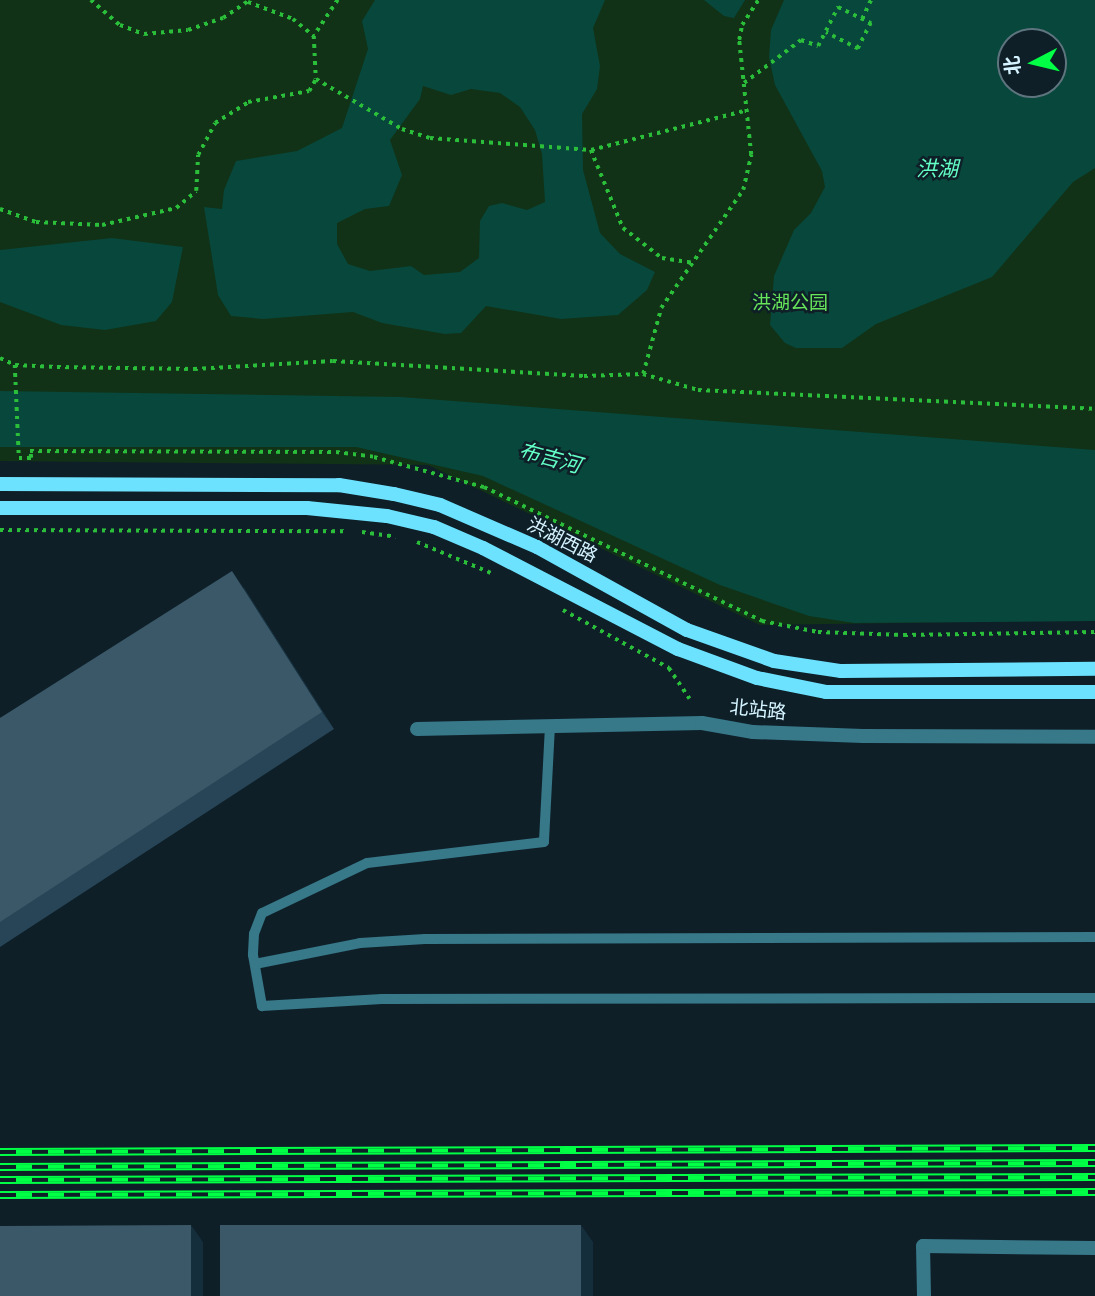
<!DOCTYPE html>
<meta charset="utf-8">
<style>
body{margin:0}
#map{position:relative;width:1095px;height:1296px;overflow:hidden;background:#0e1f28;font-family:Rubik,"Noto Sans SC",sans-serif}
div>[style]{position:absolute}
.green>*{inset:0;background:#113216}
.water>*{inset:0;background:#08473b}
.path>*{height:3.5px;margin-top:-1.75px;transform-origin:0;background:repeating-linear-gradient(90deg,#2abe3a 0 3.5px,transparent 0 8.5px)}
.service>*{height:10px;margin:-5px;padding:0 5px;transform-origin:5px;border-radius:5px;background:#377889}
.minor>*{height:14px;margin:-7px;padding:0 7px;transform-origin:7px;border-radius:7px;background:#377889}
.secondary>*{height:14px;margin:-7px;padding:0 7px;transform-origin:7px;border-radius:7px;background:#6ce2ff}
.rail>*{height:8px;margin-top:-4px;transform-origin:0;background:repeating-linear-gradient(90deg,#0e1f28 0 16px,#01ff46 0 32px);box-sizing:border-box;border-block:2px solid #01ff46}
.wall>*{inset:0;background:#274556}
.shaded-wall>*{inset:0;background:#152e3c}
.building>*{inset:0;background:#3a5868}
span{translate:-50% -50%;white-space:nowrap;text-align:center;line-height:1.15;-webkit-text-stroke:5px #0e1f28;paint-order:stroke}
.park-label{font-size:19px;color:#66e55b}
.street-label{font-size:19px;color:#d5f3ff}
.water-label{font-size:21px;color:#63ffc6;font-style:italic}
.north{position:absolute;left:997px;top:28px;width:70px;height:70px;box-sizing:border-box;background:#0e1f28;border:2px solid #5e747e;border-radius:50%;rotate:263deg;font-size:19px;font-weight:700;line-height:28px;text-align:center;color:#d5f3ff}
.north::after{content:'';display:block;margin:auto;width:24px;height:32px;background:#01ff46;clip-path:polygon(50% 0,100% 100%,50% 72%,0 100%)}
</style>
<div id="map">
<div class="green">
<div style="clip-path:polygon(evenodd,0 0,1095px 0,1095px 620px,760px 625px,428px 465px,0 461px,0 0,1011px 42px,1053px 42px,1053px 84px,1011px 84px,1011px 42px)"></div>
</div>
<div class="water">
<div style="clip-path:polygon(evenodd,375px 0,605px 0,593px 28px,600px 66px,597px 89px,582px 114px,583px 170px,600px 233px,620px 254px,655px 272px,647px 290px,618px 315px,561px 319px,486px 306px,461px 333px,445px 334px,382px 323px,353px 312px,263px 319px,231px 316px,218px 295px,204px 207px,222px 209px,224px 190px,236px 161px,297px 151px,342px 128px,368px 49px,362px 21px,375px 0,423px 86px,451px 95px,471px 89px,500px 93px,520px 107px,535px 130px,542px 154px,545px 202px,527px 210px,502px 203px,489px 206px,480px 221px,479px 258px,460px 272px,424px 275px,411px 266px,370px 271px,348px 264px,337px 244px,337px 223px,365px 209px,389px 206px,402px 175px,390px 140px,420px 99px,423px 86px)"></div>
<div style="clip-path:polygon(704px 0,745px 0,734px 18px,724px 16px)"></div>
<div style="clip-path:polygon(evenodd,784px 0,1095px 0,1095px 168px,1073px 182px,992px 277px,876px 324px,842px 348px,796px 348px,785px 343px,770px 325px,774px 276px,794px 230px,811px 213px,825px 187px,822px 171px,775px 85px,769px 57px,771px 30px,784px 0,1011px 42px,1053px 42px,1053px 84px,1011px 84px,1011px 42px)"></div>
<div style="clip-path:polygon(112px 238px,183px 247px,172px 302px,156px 321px,105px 330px,61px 325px,0 302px,0 250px)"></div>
<div style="clip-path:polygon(0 391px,401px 397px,1095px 450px,1095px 621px,854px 623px,809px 616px,720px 585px,483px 476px,356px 447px,0 447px)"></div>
</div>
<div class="path">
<div style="left:91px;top:0;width:38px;rotate:41deg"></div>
<div style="left:120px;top:25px;width:26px;rotate:21deg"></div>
<div style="left:144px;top:34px;width:44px;rotate:-5.2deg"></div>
<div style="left:188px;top:30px;width:37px;rotate:-19deg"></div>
<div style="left:223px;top:18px;width:32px;rotate:-34deg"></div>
<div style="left:338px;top:0;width:43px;rotate:123.7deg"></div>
<div style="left:314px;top:36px;width:43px;rotate:87.3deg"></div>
<div style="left:316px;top:79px;width:99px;rotate:30.2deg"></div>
<div style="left:402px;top:129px;width:29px;rotate:18deg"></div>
<div style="left:430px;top:138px;width:161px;rotate:4.3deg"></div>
<div style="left:591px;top:150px;width:162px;rotate:-14.3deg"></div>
<div style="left:248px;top:2px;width:48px;rotate:20.7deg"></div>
<div style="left:293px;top:19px;width:27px;rotate:39deg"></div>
<div style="left:862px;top:19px;width:21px;rotate:-65deg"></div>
<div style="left:744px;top:83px;width:71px;rotate:-37deg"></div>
<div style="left:801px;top:40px;width:18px;rotate:19deg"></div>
<div style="left:818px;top:46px;width:44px;rotate:-62.9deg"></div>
<div style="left:838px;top:7px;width:37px;rotate:26deg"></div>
<div style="left:871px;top:23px;width:29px;rotate:117deg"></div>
<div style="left:858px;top:49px;width:36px;rotate:-153deg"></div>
<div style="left:591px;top:150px;width:84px;rotate:67.7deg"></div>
<div style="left:623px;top:228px;width:49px;rotate:37.6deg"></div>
<div style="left:662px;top:258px;width:31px;rotate:9deg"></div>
<div style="left:0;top:209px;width:38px;rotate:20deg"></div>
<div style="left:36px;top:222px;width:66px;rotate:2.6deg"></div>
<div style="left:102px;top:225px;width:76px;rotate:-12.9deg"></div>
<div style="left:176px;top:208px;width:26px;rotate:-40deg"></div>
<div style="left:196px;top:191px;width:36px;rotate:-87deg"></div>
<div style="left:198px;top:155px;width:36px;rotate:-62deg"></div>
<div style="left:215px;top:123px;width:39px;rotate:-32deg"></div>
<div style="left:248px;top:102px;width:62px;rotate:-10.2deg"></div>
<div style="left:309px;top:91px;width:14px;rotate:-60deg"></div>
<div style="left:0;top:358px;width:17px;rotate:25deg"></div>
<div style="left:15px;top:365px;width:42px;rotate:2.7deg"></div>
<div style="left:57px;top:367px;width:137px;rotate:0.8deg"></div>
<div style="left:194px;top:369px;width:139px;rotate:-3.3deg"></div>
<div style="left:333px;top:361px;width:251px;rotate:3.4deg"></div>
<div style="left:584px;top:376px;width:59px;rotate:-1.9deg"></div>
<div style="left:643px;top:374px;width:68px;rotate:-74.7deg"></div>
<div style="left:661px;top:308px;width:144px;rotate:-55.2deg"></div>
<div style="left:743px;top:190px;width:36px;rotate:-77deg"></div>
<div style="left:751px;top:155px;width:116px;rotate:-96deg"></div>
<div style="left:739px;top:40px;width:15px;rotate:-79deg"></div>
<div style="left:742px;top:25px;width:30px;rotate:-57deg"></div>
<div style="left:15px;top:365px;width:93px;rotate:87.5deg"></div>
<div style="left:19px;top:458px;width:12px"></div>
<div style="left:31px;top:458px;width:7px;rotate:-98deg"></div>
<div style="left:30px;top:451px;width:306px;rotate:0.2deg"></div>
<div style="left:336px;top:452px;width:38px;rotate:7deg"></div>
<div style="left:374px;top:457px;width:114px;rotate:15.3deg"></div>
<div style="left:484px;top:487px;width:309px;rotate:25.7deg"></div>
<div style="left:762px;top:621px;width:57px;rotate:11.1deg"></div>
<div style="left:818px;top:632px;width:86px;rotate:2deg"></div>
<div style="left:904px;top:635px;width:191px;rotate:-0.9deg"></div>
<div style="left:643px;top:374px;width:57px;rotate:16.2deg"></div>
<div style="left:698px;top:390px;width:397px;rotate:2.7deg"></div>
<div style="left:0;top:530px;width:348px;rotate:0.2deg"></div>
<div style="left:362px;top:532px;width:34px;rotate:8deg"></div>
<div style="left:417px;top:542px;width:80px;rotate:22.7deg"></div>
<div style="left:563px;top:610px;width:121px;rotate:28.7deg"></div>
<div style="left:669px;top:668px;width:37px;rotate:56deg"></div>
</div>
<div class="service">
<div style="left:550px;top:726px;width:116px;rotate:93deg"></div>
<div style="left:544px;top:842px;width:178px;rotate:173.2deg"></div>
<div style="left:367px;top:863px;width:116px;rotate:154.5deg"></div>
<div style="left:262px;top:913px;width:22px;rotate:111deg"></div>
<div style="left:254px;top:934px;width:21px;rotate:93deg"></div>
<div style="left:253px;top:955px;width:52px;rotate:80deg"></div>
<div style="left:262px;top:1006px;width:120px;rotate:-3.3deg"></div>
<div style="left:382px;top:999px;width:713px;rotate:-0.08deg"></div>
<div style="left:255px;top:964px;width:107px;rotate:-11.3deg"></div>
<div style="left:360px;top:943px;width:65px;rotate:-3.5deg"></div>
<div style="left:425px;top:939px;width:670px;rotate:-0.17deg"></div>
</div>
<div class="minor">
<div style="left:417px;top:729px;width:285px;rotate:-1.2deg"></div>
<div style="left:702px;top:723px;width:52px;rotate:10deg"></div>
<div style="left:753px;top:732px;width:110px;rotate:2.1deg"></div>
<div style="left:863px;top:736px;width:232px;rotate:0.2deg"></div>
<div style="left:924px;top:1296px;width:50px;rotate:-91.1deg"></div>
<div style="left:923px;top:1246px;width:172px;rotate:0.7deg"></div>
</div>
<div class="secondary">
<div style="left:0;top:484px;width:339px;rotate:0.2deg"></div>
<div style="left:339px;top:485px;width:56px;rotate:9.3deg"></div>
<div style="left:394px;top:494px;width:47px;rotate:13.4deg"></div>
<div style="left:440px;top:505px;width:106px;rotate:23.4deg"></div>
<div style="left:537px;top:547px;width:171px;rotate:29deg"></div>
<div style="left:687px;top:630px;width:92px;rotate:19.6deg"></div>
<div style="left:774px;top:661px;width:68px;rotate:8.5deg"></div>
<div style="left:841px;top:671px;width:254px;rotate:-0.5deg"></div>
<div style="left:0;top:508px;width:307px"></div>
<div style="left:307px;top:508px;width:80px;rotate:5.7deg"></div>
<div style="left:387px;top:516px;width:48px;rotate:13.2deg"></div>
<div style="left:434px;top:527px;width:53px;rotate:23.2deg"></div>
<div style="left:483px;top:548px;width:220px;rotate:27.4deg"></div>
<div style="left:678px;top:649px;width:84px;rotate:20.2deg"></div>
<div style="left:757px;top:678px;width:70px;rotate:11.5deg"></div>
<div style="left:826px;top:692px;width:269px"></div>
</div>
<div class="rail">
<div style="left:0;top:1152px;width:1095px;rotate:-0.21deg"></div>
<div style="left:0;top:1167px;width:1095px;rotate:-0.21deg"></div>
<div style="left:0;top:1180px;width:1095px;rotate:-0.16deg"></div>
<div style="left:0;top:1195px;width:1095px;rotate:-0.16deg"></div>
</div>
<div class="wall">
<div style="clip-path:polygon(244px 588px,334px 729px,0 947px,0 718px)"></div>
</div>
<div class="shaded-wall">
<div style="clip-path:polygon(232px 571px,244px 588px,334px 729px,322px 712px)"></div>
<div style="clip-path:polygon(191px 1225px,203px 1242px,203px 1296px,191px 1296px)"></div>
<div style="clip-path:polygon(581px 1225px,593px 1242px,593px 1296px,581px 1296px)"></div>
</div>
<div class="building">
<div style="clip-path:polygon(232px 571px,322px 712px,0 922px,0 718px)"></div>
<div style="clip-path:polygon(191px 1225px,191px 1296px,0 1296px,0 1226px)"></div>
<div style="clip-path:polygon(220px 1225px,581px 1225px,581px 1296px,220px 1296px)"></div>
</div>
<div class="park-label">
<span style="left:790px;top:303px">洪湖公园</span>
</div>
<div class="street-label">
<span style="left:562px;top:540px;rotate:27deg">洪湖西路</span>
<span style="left:758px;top:710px;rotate:6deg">北站路</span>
</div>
<div class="water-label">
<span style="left:937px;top:169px">洪湖</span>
<span style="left:550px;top:458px;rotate:15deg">布吉河</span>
</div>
<div class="north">北</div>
</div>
